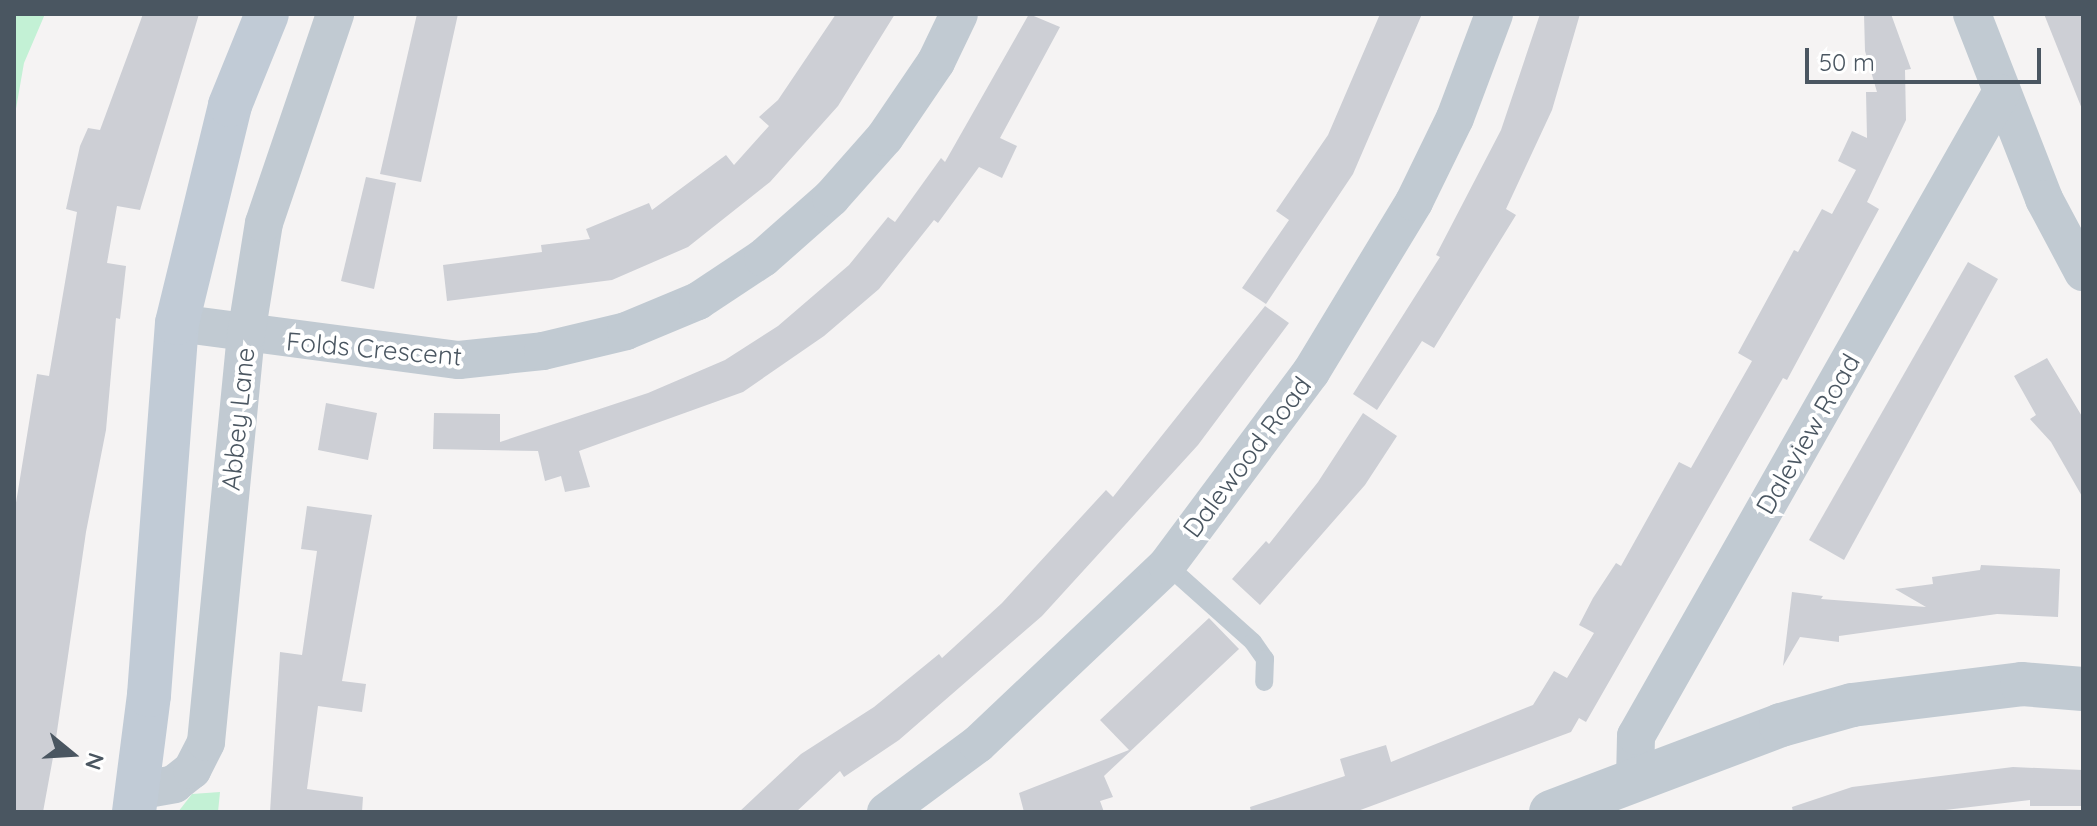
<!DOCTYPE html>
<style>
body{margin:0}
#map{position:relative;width:2097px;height:826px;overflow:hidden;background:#f5f3f3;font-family:Quicksand,sans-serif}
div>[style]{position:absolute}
.green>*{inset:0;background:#c3f1d5}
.building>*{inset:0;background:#cdcfd5}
.service>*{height:18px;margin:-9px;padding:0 9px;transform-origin:9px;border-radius:9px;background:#c1cad2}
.minor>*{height:38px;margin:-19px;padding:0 19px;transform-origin:19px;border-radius:19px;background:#c1cad2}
.tertiary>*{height:44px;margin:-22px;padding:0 22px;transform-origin:22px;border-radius:22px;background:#c1cad2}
.secondary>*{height:44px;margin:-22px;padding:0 22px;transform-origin:22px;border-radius:22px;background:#c1cbd6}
span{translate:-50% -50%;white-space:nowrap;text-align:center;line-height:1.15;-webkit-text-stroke:8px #fff;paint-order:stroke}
.street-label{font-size:26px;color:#4a5661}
.frame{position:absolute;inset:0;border:16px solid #4a5661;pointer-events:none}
.north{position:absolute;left:32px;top:714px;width:80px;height:80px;-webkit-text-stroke:6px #fff;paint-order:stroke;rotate:108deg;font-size:22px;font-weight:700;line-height:32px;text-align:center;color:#4a5661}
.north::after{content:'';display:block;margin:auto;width:28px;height:36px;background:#4a5661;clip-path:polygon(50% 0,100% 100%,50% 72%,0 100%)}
.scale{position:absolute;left:1805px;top:48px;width:236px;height:36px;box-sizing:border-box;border:4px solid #4a5661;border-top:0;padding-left:10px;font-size:24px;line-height:28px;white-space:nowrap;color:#4a5661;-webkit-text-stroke:6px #fff;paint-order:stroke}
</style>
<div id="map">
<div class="green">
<div style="clip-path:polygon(14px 14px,45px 14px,24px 63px,14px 120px)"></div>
<div style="clip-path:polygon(220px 792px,218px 812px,178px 812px,192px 794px)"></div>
</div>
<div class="building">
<div style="clip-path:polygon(143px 14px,199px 14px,140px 210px,117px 206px,107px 263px,126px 266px,122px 302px,120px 319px,116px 318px,106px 430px,86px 532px,54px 752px,43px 812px,14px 812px,14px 515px,37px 374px,49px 376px,77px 212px,66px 209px,80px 146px,88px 128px,100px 130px)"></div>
<div style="clip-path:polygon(417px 14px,458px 14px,421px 182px,380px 174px)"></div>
<div style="clip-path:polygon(836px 14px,895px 14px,838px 106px,770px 182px,688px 247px,612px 280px,447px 301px,443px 265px,542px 252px,541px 245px,590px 239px,586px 229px,649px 203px,652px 210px,726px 155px,734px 165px,769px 126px,759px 117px,778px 100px)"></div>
<div style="clip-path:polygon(1029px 14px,1060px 27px,1000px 138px,1017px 146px,1002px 178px,979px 167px,938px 223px,934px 220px,879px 289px,824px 336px,743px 392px,579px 451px,590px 487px,565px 492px,561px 476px,545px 481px,538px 451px,433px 449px,434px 413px,500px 414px,500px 442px,648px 393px,725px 360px,778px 326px,849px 265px,888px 217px,895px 222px,941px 158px,945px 162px)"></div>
<div style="clip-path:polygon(1380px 14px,1422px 14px,1353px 174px,1266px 304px,1242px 288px,1289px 220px,1276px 211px,1328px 135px)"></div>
<div style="clip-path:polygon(1540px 14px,1580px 14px,1552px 110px,1506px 209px,1516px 215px,1434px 348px,1422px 341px,1377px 410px,1353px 394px,1440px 257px,1436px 255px,1501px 130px)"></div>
<div style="clip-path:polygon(1864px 14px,1891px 14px,1911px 69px,1905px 70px,1906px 120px,1867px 202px,1879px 209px,1787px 380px,1783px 378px,1586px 722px,1579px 718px,1571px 732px,1355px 812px,1251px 812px,1250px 807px,1345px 776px,1340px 759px,1386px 745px,1391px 762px,1533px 705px,1554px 671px,1567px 678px,1594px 633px,1579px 625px,1593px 598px,1616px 563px,1621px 566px,1679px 462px,1691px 468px,1752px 361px,1738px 353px,1794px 250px,1798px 252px,1822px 209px,1832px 214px,1856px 170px,1838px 161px,1852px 131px,1867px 138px,1866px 92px,1877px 92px,1865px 51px)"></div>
<div style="clip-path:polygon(2044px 14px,2083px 14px,2083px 109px,2082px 109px)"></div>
<div style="clip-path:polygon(366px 177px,396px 183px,374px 289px,341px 281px)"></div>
<div style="clip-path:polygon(1968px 262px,1998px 279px,1844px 560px,1809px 540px)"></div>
<div style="clip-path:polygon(1265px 306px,1289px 323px,1198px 445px,1042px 616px,899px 740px,844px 777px,840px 771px,796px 812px,739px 812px,801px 754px,874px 707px,939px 654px,942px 658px,1002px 603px,1106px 490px,1113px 497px)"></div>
<div style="clip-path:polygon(2047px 358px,2083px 418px,2083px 498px,2051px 442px,2030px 419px,2036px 415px,2014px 376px)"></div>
<div style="clip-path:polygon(326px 403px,377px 413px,368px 460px,318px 450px)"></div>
<div style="clip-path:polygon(1363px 413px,1397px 436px,1365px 485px,1260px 605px,1232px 579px,1266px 541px,1269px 544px,1318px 482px)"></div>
<div style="clip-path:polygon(307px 506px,372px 515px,342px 681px,366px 684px,362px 712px,318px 706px,307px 789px,363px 797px,362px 812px,270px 812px,280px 652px,302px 655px,317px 551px,301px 549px)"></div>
<div style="clip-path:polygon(1981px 565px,2060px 569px,2058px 617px,1997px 614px,1839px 636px,1839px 642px,1800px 637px,1783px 666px,1792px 592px,1823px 596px,1821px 599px,1926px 607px,1895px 589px,1933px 584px,1932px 577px,1980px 570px)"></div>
<div style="clip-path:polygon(1209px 618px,1239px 649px,1104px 776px,1113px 797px,1100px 801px,1104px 812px,1024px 812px,1019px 793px,1129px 750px,1100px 720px)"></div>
<div style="clip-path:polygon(2013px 767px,2083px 770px,2083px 806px,2030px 806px,2030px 800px,1928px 812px,1793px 812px,1792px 807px,1852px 787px)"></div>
</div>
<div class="service">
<div style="left:1167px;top:565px;width:115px;rotate:41.8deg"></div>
<div style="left:1253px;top:642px;width:21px;rotate:55deg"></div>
<div style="left:1265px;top:659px;width:23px;rotate:92deg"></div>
</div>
<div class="minor">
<div style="left:1972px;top:14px;width:199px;rotate:68.7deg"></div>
<div style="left:2044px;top:199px;width:83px;rotate:61.9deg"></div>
<div style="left:177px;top:323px;width:284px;rotate:7.5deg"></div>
<div style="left:459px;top:360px;width:84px;rotate:-6.1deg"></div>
<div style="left:543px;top:351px;width:85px;rotate:-13.5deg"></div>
<div style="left:626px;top:331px;width:78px;rotate:-22.6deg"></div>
<div style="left:698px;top:301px;width:78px;rotate:-33.5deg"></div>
<div style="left:763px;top:258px;width:91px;rotate:-41.4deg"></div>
<div style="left:831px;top:198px;width:81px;rotate:-48.5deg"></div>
<div style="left:885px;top:137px;width:91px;rotate:-55.8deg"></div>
<div style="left:936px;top:62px;width:53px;rotate:-64.4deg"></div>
<div style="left:1635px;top:780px;width:44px;rotate:-88.7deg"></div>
<div style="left:1636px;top:736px;width:739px;rotate:-60.42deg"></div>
<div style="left:136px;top:791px;width:39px;rotate:-10deg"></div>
<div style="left:174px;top:784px;width:23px;rotate:-38deg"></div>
<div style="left:192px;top:770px;width:31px;rotate:-63deg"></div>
<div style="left:206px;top:742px;width:409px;rotate:-84.4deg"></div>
<div style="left:246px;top:335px;width:113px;rotate:-80.9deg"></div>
<div style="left:264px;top:223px;width:221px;rotate:-71.2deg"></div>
<div style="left:886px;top:812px;width:114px;rotate:-36.5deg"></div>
<div style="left:978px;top:744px;width:260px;rotate:-43.4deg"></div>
<div style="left:1167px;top:565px;width:241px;rotate:-53.3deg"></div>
<div style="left:1311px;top:372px;width:199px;rotate:-58.8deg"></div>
<div style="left:1414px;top:202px;width:93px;rotate:-64deg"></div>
<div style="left:1455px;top:118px;width:111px;rotate:-69.4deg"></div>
</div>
<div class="tertiary">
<div style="left:1551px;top:812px;width:246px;rotate:-20.7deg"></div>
<div style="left:1781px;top:725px;width:74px;rotate:-15.7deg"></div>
<div style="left:1852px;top:705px;width:171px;rotate:-7deg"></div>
<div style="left:2022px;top:684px;width:61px;rotate:4.7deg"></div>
</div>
<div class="secondary">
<div style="left:134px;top:812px;width:118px;rotate:-82.7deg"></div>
<div style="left:149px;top:695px;width:373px;rotate:-85.7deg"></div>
<div style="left:177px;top:323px;width:224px;rotate:-76.3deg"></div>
<div style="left:230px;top:105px;width:98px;rotate:-67.9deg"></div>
</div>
<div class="street-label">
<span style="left:374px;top:349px;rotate:5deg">Folds Crescent</span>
<span style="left:238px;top:419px;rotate:-84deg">Abbey Lane</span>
<span style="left:1808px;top:434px;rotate:-60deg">Daleview Road</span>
<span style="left:1247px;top:457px;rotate:-53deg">Dalewood Road</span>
</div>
<div class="frame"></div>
<div class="north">N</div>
<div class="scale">50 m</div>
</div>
